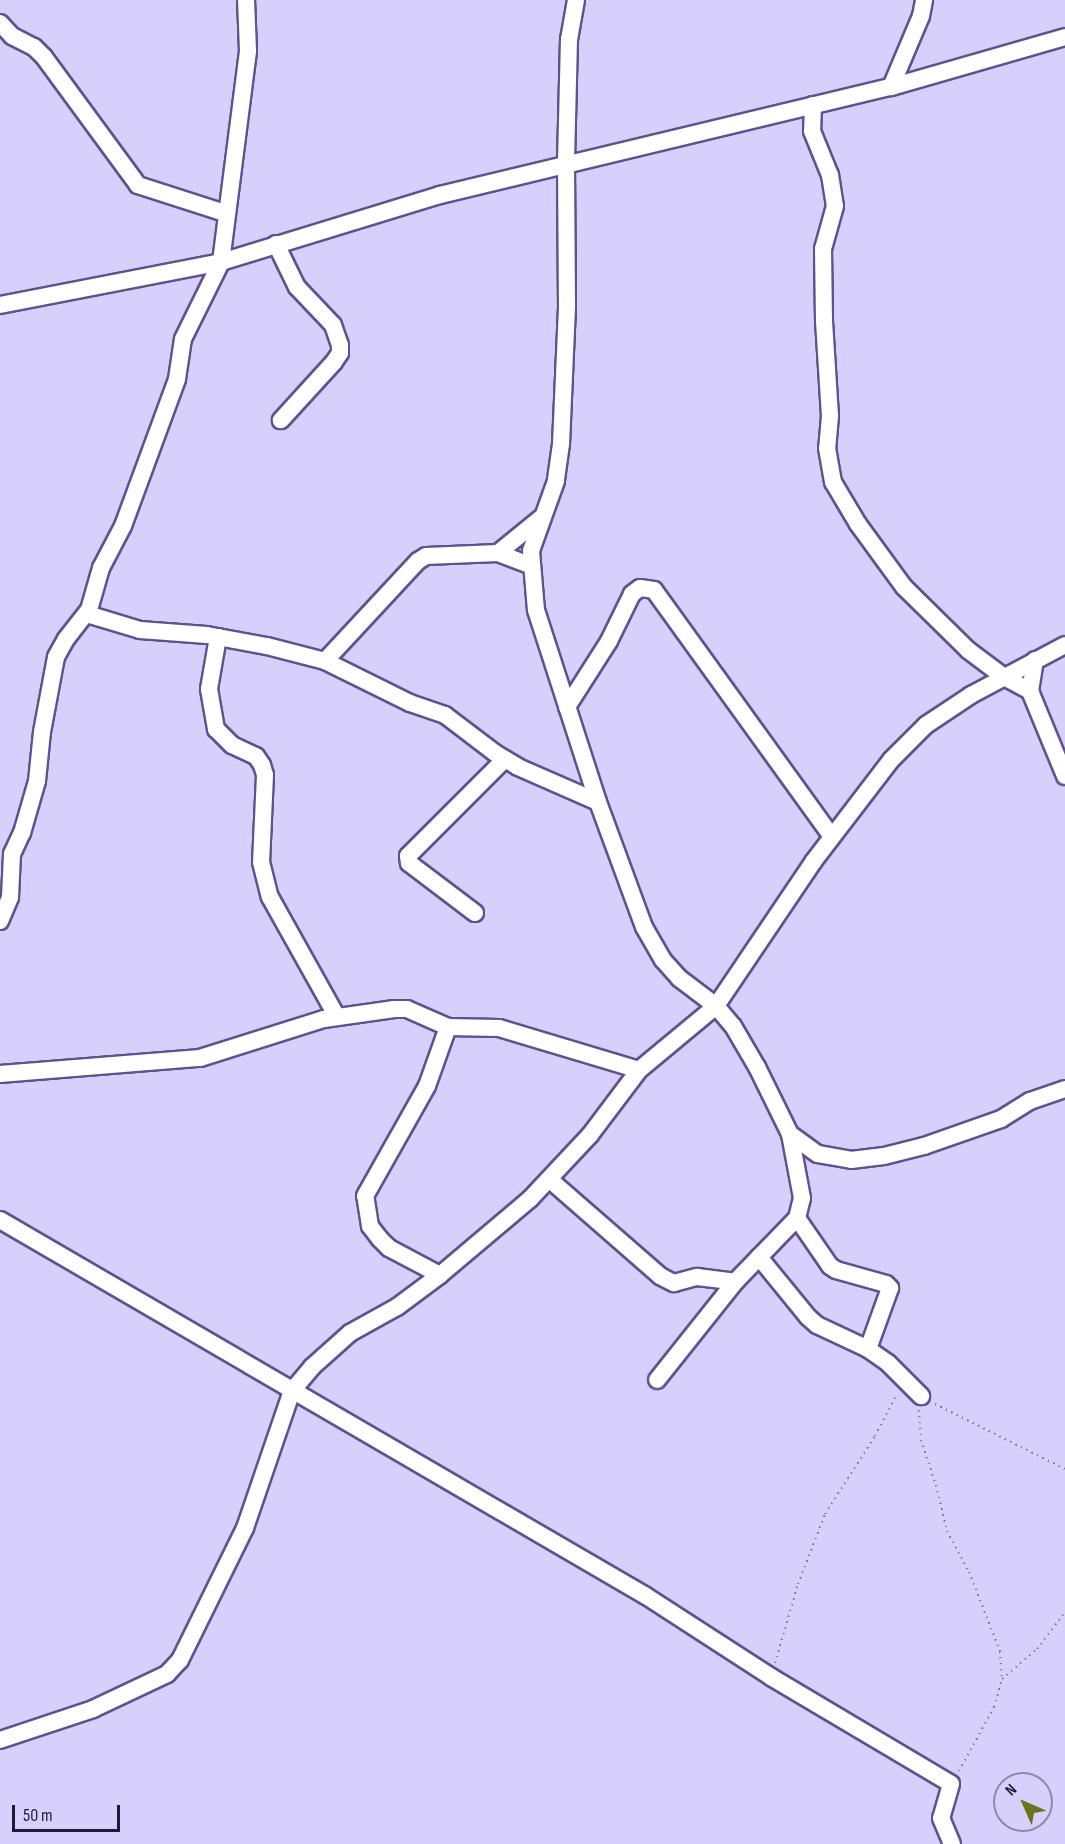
<!DOCTYPE html>
<style>
body{margin:0}
#map{position:relative;width:1065px;height:1844px;overflow:hidden;background:#d8d0fc;font-family:"Sofia Sans Condensed",sans-serif}
div>[style]{position:absolute}
.path>*{height:2px;margin-top:-1px;transform-origin:0;background:repeating-linear-gradient(90deg,#81799d 0 1.5px,transparent 0 6px)}
.roads{filter:drop-shadow(2px 0 #605190) drop-shadow(-2px 0 #605190) drop-shadow(0 2px #605190) drop-shadow(0 -2px #605190)}
.minor>*{height:16px;margin:-8px;padding:0 8px;transform-origin:8px;border-radius:8px;background:#fff}
span{translate:-50% -50%;white-space:nowrap;text-align:center;line-height:1.15;-webkit-text-stroke:4.5px #d8d0fc;paint-order:stroke}
.north{position:absolute;left:993px;top:1772px;width:60px;height:60px;box-sizing:border-box;background:#d8d0fc;border:2px solid #8f87ac;border-radius:50%;rotate:315deg;font-size:16px;font-weight:700;line-height:24px;text-align:center;color:#211a35}
.north::after{content:'';display:block;margin:auto;width:21px;height:27px;background:#6c731b;clip-path:polygon(50% 0,100% 100%,50% 72%,0 100%)}
.scale{position:absolute;left:12px;top:1805px;width:108px;height:27px;box-sizing:border-box;border:3px solid #211a35;border-top:0;padding-left:8px;font-size:18px;line-height:21px;white-space:nowrap;color:#211a35;-webkit-text-stroke:4px #d8d0fc;paint-order:stroke}
</style>
<div id="map">
<div class="path">
<div style="left:935px;top:1404px;width:145px;rotate:26.6deg"></div>
<div style="left:919px;top:1410px;width:30px;rotate:86deg"></div>
<div style="left:921px;top:1440px;width:47px;rotate:71.6deg"></div>
<div style="left:936px;top:1485px;width:47px;rotate:76.6deg"></div>
<div style="left:947px;top:1531px;width:47px;rotate:61.8deg"></div>
<div style="left:969px;top:1572px;width:85px;rotate:68.6deg"></div>
<div style="left:1000px;top:1651px;width:28px;rotate:86deg"></div>
<div style="left:775px;top:1663px;width:82px;rotate:-73.8deg"></div>
<div style="left:798px;top:1584px;width:75px;rotate:-68.9deg"></div>
<div style="left:825px;top:1514px;width:93px;rotate:-57.3deg"></div>
<div style="left:875px;top:1436px;width:47px;rotate:-62.4deg"></div>
<div style="left:959px;top:1771px;width:73px;rotate:-61.3deg"></div>
<div style="left:994px;top:1707px;width:29px;rotate:-74deg"></div>
<div style="left:1002px;top:1679px;width:46px;rotate:-40.6deg"></div>
<div style="left:1037px;top:1649px;width:46px;rotate:-52.9deg"></div>
</div>
<div class="roads">
<div class="minor">
<div style="left:576px;top:0;width:40px;rotate:100deg"></div>
<div style="left:569px;top:39px;width:125px;rotate:91.4deg"></div>
<div style="left:566px;top:164px;width:143px;rotate:89.6deg"></div>
<div style="left:567px;top:307px;width:137px;rotate:92.5deg"></div>
<div style="left:561px;top:444px;width:37px;rotate:98deg"></div>
<div style="left:556px;top:481px;width:74px;rotate:109.7deg"></div>
<div style="left:531px;top:551px;width:59px;rotate:85.2deg"></div>
<div style="left:536px;top:610px;width:202px;rotate:72.1deg"></div>
<div style="left:598px;top:802px;width:133px;rotate:69.8deg"></div>
<div style="left:644px;top:927px;width:38px;rotate:60deg"></div>
<div style="left:663px;top:960px;width:24px;rotate:48deg"></div>
<div style="left:679px;top:978px;width:46px;rotate:37.1deg"></div>
<div style="left:716px;top:1006px;width:26px;rotate:50deg"></div>
<div style="left:733px;top:1026px;width:48px;rotate:59.7deg"></div>
<div style="left:757px;top:1067px;width:75px;rotate:63.8deg"></div>
<div style="left:790px;top:1134px;width:65px;rotate:79.4deg"></div>
<div style="left:802px;top:1198px;width:21px;rotate:104deg"></div>
<div style="left:797px;top:1218px;width:89px;rotate:134.1deg"></div>
<div style="left:735px;top:1282px;width:125px;rotate:128.5deg"></div>
<div style="left:0;top:23px;width:18px;rotate:47deg"></div>
<div style="left:12px;top:36px;width:25px;rotate:27deg"></div>
<div style="left:34px;top:47px;width:14px;rotate:45deg"></div>
<div style="left:44px;top:57px;width:159px;rotate:53.7deg"></div>
<div style="left:138px;top:185px;width:91px;rotate:17.8deg"></div>
<div style="left:891px;top:87px;width:77px;rotate:-67.1deg"></div>
<div style="left:921px;top:16px;width:16px;rotate:-79deg"></div>
<div style="left:813px;top:105px;width:26px;rotate:92deg"></div>
<div style="left:812px;top:131px;width:48px;rotate:67.8deg"></div>
<div style="left:830px;top:175px;width:31px;rotate:81deg"></div>
<div style="left:835px;top:206px;width:45px;rotate:105.6deg"></div>
<div style="left:823px;top:249px;width:72px;rotate:89.2deg"></div>
<div style="left:824px;top:321px;width:95px;rotate:86.4deg"></div>
<div style="left:830px;top:416px;width:32px;rotate:95deg"></div>
<div style="left:827px;top:448px;width:35px;rotate:80deg"></div>
<div style="left:833px;top:482px;width:49px;rotate:59.2deg"></div>
<div style="left:858px;top:524px;width:78px;rotate:53.9deg"></div>
<div style="left:904px;top:587px;width:90px;rotate:44.5deg"></div>
<div style="left:968px;top:650px;width:45px;rotate:36.9deg"></div>
<div style="left:1004px;top:677px;width:30px;rotate:28deg"></div>
<div style="left:276px;top:244px;width:48px;rotate:64deg"></div>
<div style="left:297px;top:287px;width:52px;rotate:46.5deg"></div>
<div style="left:333px;top:325px;width:21px;rotate:71deg"></div>
<div style="left:340px;top:345px;width:8px;rotate:90deg"></div>
<div style="left:340px;top:353px;width:11px;rotate:124deg"></div>
<div style="left:334px;top:362px;width:79px;rotate:132.4deg"></div>
<div style="left:0;top:305px;width:225px;rotate:-11deg"></div>
<div style="left:221px;top:262px;width:229px;rotate:-17deg"></div>
<div style="left:440px;top:195px;width:464px;rotate:-13.5deg"></div>
<div style="left:891px;top:87px;width:181px;rotate:-16deg"></div>
<div style="left:498px;top:553px;width:55px;rotate:-39.1deg"></div>
<div style="left:87px;top:614px;width:55px;rotate:16.8deg"></div>
<div style="left:140px;top:630px;width:67px;rotate:4.3deg"></div>
<div style="left:207px;top:635px;width:61px;rotate:10.4deg"></div>
<div style="left:267px;top:646px;width:60px;rotate:14.5deg"></div>
<div style="left:325px;top:661px;width:95px;rotate:26.3deg"></div>
<div style="left:410px;top:703px;width:37px;rotate:19deg"></div>
<div style="left:445px;top:715px;width:63px;rotate:37.2deg"></div>
<div style="left:495px;top:753px;width:27px;rotate:31deg"></div>
<div style="left:518px;top:767px;width:87px;rotate:23.6deg"></div>
<div style="left:218px;top:637px;width:53px;rotate:99.8deg"></div>
<div style="left:209px;top:689px;width:41px;rotate:80.1deg"></div>
<div style="left:216px;top:729px;width:23px;rotate:45deg"></div>
<div style="left:232px;top:745px;width:26px;rotate:25deg"></div>
<div style="left:256px;top:756px;width:11px;rotate:56deg"></div>
<div style="left:262px;top:765px;width:10px;rotate:73deg"></div>
<div style="left:265px;top:775px;width:87px;rotate:92.6deg"></div>
<div style="left:261px;top:862px;width:36px;rotate:76deg"></div>
<div style="left:270px;top:897px;width:137px;rotate:60.8deg"></div>
<div style="left:1035px;top:660px;width:31px;rotate:99deg"></div>
<div style="left:1030px;top:691px;width:92px;rotate:67.6deg"></div>
<div style="left:325px;top:661px;width:137px;rotate:-47.1deg"></div>
<div style="left:418px;top:561px;width:9px;rotate:-32deg"></div>
<div style="left:426px;top:556px;width:72px;rotate:-2.4deg"></div>
<div style="left:498px;top:553px;width:36px;rotate:21deg"></div>
<div style="left:567px;top:707px;width:78px;rotate:-57.5deg"></div>
<div style="left:609px;top:641px;width:52px;rotate:-63.9deg"></div>
<div style="left:632px;top:594px;width:10px;rotate:-37deg"></div>
<div style="left:640px;top:588px;width:14px;rotate:8deg"></div>
<div style="left:654px;top:590px;width:304px;rotate:54.2deg"></div>
<div style="left:475px;top:913px;width:83px;rotate:-142.9deg"></div>
<div style="left:409px;top:863px;width:7px;rotate:-98deg"></div>
<div style="left:408px;top:856px;width:137px;rotate:-45deg"></div>
<div style="left:0;top:921px;width:26px;rotate:-67deg"></div>
<div style="left:10px;top:897px;width:43px;rotate:-87.3deg"></div>
<div style="left:12px;top:854px;width:23px;rotate:-65deg"></div>
<div style="left:22px;top:833px;width:54px;rotate:-73.9deg"></div>
<div style="left:37px;top:781px;width:49px;rotate:-84.2deg"></div>
<div style="left:42px;top:732px;width:76px;rotate:-79.4deg"></div>
<div style="left:56px;top:657px;width:21px;rotate:-61deg"></div>
<div style="left:66px;top:639px;width:37px;rotate:-52deg"></div>
<div style="left:89px;top:610px;width:44px;rotate:-74.1deg"></div>
<div style="left:101px;top:568px;width:47px;rotate:-62.4deg"></div>
<div style="left:123px;top:526px;width:157px;rotate:-69.8deg"></div>
<div style="left:177px;top:379px;width:40px;rotate:-81.5deg"></div>
<div style="left:183px;top:339px;width:86px;rotate:-63.7deg"></div>
<div style="left:221px;top:262px;width:213px;rotate:-82.7deg"></div>
<div style="left:248px;top:51px;width:51px;rotate:-92.2deg"></div>
<div style="left:0;top:1074px;width:201px;rotate:-4.6deg"></div>
<div style="left:200px;top:1058px;width:130px;rotate:-17.5deg"></div>
<div style="left:324px;top:1019px;width:71px;rotate:-8.1deg"></div>
<div style="left:394px;top:1009px;width:13px"></div>
<div style="left:407px;top:1009px;width:45px;rotate:23.7deg"></div>
<div style="left:448px;top:1027px;width:51px;rotate:1.1deg"></div>
<div style="left:499px;top:1028px;width:146px;rotate:16.7deg"></div>
<div style="left:790px;top:1134px;width:34px;rotate:36deg"></div>
<div style="left:818px;top:1154px;width:34px;rotate:10deg"></div>
<div style="left:851px;top:1160px;width:33px;rotate:-7deg"></div>
<div style="left:884px;top:1156px;width:41px;rotate:-14deg"></div>
<div style="left:924px;top:1146px;width:82px;rotate:-19.3deg"></div>
<div style="left:1001px;top:1119px;width:34px;rotate:-32deg"></div>
<div style="left:1030px;top:1101px;width:37px;rotate:-19deg"></div>
<div style="left:549px;top:1179px;width:147px;rotate:41.1deg"></div>
<div style="left:660px;top:1276px;width:16px;rotate:27deg"></div>
<div style="left:674px;top:1283px;width:24px;rotate:-15deg"></div>
<div style="left:697px;top:1277px;width:38px;rotate:7deg"></div>
<div style="left:797px;top:1218px;width:58px;rotate:55.5deg"></div>
<div style="left:830px;top:1266px;width:7px;rotate:34deg"></div>
<div style="left:836px;top:1270px;width:52px;rotate:15.6deg"></div>
<div style="left:886px;top:1284px;width:6px;rotate:45deg"></div>
<div style="left:890px;top:1288px;width:65px;rotate:109.8deg"></div>
<div style="left:0;top:1220px;width:747px;rotate:30.2deg"></div>
<div style="left:646px;top:1596px;width:149px;rotate:32.9deg"></div>
<div style="left:771px;top:1677px;width:209px;rotate:30.7deg"></div>
<div style="left:951px;top:1784px;width:35px;rotate:106deg"></div>
<div style="left:941px;top:1818px;width:28px;rotate:67deg"></div>
<div style="left:759px;top:1257px;width:77px;rotate:50.8deg"></div>
<div style="left:808px;top:1317px;width:12px;rotate:42deg"></div>
<div style="left:817px;top:1325px;width:56px;rotate:25.2deg"></div>
<div style="left:868px;top:1349px;width:24px;rotate:35deg"></div>
<div style="left:888px;top:1363px;width:47px;rotate:45deg"></div>
<div style="left:440px;top:1275px;width:58px;rotate:-152.1deg"></div>
<div style="left:389px;top:1248px;width:13px;rotate:-135deg"></div>
<div style="left:380px;top:1239px;width:16px;rotate:-128deg"></div>
<div style="left:370px;top:1226px;width:30px;rotate:-99deg"></div>
<div style="left:365px;top:1196px;width:126px;rotate:-60.6deg"></div>
<div style="left:427px;top:1086px;width:63px;rotate:-70.4deg"></div>
<div style="left:0;top:1740px;width:98px;rotate:-18.4deg"></div>
<div style="left:93px;top:1709px;width:82px;rotate:-25.3deg"></div>
<div style="left:167px;top:1674px;width:19px;rotate:-47deg"></div>
<div style="left:180px;top:1660px;width:147px;rotate:-63.8deg"></div>
<div style="left:245px;top:1528px;width:145px;rotate:-71.1deg"></div>
<div style="left:292px;top:1391px;width:31px;rotate:-50deg"></div>
<div style="left:312px;top:1367px;width:51px;rotate:-41.8deg"></div>
<div style="left:350px;top:1333px;width:54px;rotate:-29deg"></div>
<div style="left:397px;top:1307px;width:54px;rotate:-36.7deg"></div>
<div style="left:440px;top:1275px;width:118px;rotate:-40.2deg"></div>
<div style="left:530px;top:1199px;width:88px;rotate:-46.8deg"></div>
<div style="left:590px;top:1135px;width:81px;rotate:-53deg"></div>
<div style="left:639px;top:1070px;width:100px;rotate:-39.7deg"></div>
<div style="left:716px;top:1006px;width:174px;rotate:-56deg"></div>
<div style="left:813px;top:862px;width:128px;rotate:-52.6deg"></div>
<div style="left:891px;top:760px;width:49px;rotate:-45deg"></div>
<div style="left:926px;top:725px;width:54px;rotate:-33.7deg"></div>
<div style="left:971px;top:695px;width:106px;rotate:-28deg"></div>
</div>
</div>
<div class="north">N</div>
<div class="scale">50 m</div>
</div>
